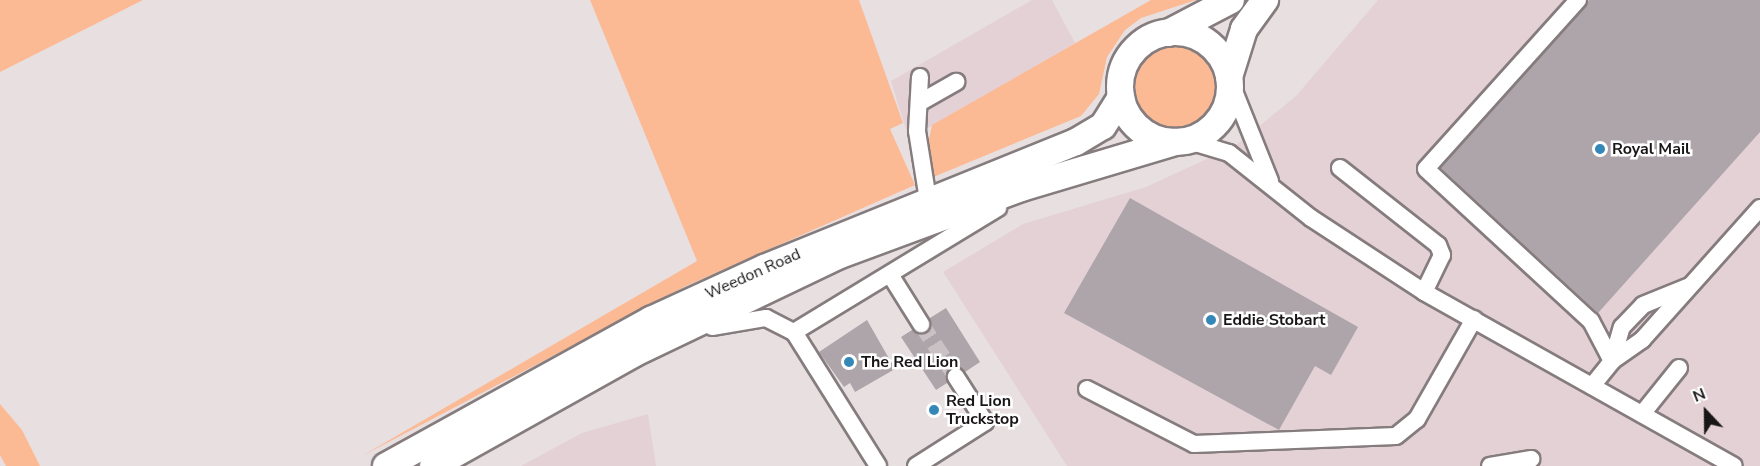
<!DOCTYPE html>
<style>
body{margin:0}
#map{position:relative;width:1760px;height:466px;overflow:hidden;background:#e8dfe1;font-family:"Nunito Sans",sans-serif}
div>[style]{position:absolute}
.built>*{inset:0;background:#e4d1d6}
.green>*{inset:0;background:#fcba94}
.round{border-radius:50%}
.building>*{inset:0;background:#ada5aa}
.minor-tunnel>*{height:16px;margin-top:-8px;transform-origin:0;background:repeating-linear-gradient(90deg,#c9c1c3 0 16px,transparent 0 24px)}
.roads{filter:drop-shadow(2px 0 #857c7e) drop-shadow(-2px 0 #857c7e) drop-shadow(0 2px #857c7e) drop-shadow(0 -2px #857c7e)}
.minor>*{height:16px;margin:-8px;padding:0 8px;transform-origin:8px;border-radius:8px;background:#fff}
.highway>*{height:26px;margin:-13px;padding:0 13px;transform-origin:13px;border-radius:13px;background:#fff}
.highway>.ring{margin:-13px;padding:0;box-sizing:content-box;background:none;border:26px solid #fff;border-radius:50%}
.dots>*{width:16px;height:16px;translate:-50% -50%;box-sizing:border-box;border:3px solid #fff;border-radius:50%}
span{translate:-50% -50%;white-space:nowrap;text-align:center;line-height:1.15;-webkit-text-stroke:5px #fff;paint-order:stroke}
.poi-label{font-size:16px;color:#191617;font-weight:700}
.left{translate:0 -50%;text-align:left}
.street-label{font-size:16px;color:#191617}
.north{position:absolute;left:1676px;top:382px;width:60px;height:60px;-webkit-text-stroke:4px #fff;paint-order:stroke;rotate:338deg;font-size:16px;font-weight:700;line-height:24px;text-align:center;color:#191617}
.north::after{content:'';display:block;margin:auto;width:21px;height:27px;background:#191617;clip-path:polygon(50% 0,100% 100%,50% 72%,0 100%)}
</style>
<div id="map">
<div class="built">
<div style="clip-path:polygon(1032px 0,1052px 0,1075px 43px,909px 139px,891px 81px)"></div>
<div style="clip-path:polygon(1378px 0,1760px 0,1760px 466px,1067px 466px,943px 272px,1023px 224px,1146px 187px,1235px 146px,1296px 96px)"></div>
<div style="clip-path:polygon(648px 414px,656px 466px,521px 466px,582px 433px)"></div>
</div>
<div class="green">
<div style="clip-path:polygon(0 0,143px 0,0 72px)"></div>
<div style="clip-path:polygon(590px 0,859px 0,903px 123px,890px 129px,915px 185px,686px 286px,362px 456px,697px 261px)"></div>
<div style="clip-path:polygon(1151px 0,1196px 0,1141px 18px,1125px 30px,1107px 57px,1099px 94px,1081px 116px,931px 178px,927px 149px,932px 125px)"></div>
<div class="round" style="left:1135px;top:46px;width:84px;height:84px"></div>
<div style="clip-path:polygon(0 404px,22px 430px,40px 466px,6px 466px,0 455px)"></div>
</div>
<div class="building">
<div style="clip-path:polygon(1589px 0,1760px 0,1760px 132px,1598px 313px,1441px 168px)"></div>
<div style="clip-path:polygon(1130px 198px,1358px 327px,1331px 375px,1315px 366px,1279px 430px,1064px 313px)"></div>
<div style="clip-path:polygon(946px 308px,980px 362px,965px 372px,950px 369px,947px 383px,936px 390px,901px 337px,912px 330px,927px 333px,930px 318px)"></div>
<div style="clip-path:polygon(867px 320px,895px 369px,855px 392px,850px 383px,844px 387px,819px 352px)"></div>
</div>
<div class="minor-tunnel">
<div style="left:921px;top:324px;width:64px;rotate:56.6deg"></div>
</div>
<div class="roads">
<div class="minor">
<div style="left:1578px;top:0;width:227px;rotate:132deg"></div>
<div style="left:1426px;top:169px;width:224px;rotate:42.7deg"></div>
<div style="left:1591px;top:321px;width:45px;rotate:62.3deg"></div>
<div style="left:920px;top:77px;width:54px;rotate:93.2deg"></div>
<div style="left:917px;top:131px;width:70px;rotate:80.9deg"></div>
<div style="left:1230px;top:81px;width:108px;rotate:68.2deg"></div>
<div style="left:919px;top:103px;width:43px;rotate:-29.6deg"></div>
<div style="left:1189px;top:141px;width:42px;rotate:16.7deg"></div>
<div style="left:1229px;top:153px;width:105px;rotate:38.4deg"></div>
<div style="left:1311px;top:218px;width:135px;rotate:33.2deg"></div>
<div style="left:1424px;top:292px;width:355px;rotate:29.3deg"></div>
<div style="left:1340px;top:168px;width:125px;rotate:38.2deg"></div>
<div style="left:1438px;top:245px;width:11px;rotate:68deg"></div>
<div style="left:1442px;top:255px;width:41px;rotate:115.9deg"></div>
<div style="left:891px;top:276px;width:57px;rotate:58deg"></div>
<div style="left:712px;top:327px;width:55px;rotate:-9.5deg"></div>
<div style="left:766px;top:318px;width:31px;rotate:27deg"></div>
<div style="left:794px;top:332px;width:158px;rotate:57.9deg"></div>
<div style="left:794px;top:332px;width:239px;rotate:-31.3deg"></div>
<div style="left:1612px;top:361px;width:35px;rotate:-74deg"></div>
<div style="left:1622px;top:327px;width:30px;rotate:-46deg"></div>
<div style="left:1643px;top:305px;width:48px;rotate:-22.2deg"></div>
<div style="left:1592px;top:386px;width:32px;rotate:-51deg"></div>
<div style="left:1612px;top:361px;width:37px;rotate:-35deg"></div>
<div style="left:1642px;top:340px;width:177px;rotate:-48.2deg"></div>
<div style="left:1087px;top:389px;width:120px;rotate:27.2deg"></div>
<div style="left:1194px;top:444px;width:202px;rotate:-2.3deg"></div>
<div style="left:1396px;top:436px;width:27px;rotate:-39deg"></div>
<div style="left:1417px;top:419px;width:115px;rotate:-60.3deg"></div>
<div style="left:1642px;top:414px;width:59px;rotate:-51.2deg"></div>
<div style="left:916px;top:466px;width:82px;rotate:-32.5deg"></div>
<div style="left:985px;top:422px;width:54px;rotate:-122.8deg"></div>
<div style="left:1490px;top:466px;width:42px;rotate:-9.7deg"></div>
</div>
<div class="highway">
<div class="ring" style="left:1120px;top:32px;width:84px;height:84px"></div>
<div style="left:1168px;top:33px;width:71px;rotate:-27.6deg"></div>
<div style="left:1229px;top:77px;width:50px;rotate:-72.6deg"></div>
<div style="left:1244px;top:29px;width:36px;rotate:-54deg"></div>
<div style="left:386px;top:466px;width:303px;rotate:-28.9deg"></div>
<div style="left:651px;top:320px;width:124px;rotate:-24.7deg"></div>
<div style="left:764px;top:268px;width:336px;rotate:-22deg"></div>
<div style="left:1076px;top:142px;width:31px;rotate:-31deg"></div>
<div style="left:1103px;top:126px;width:34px;rotate:-58deg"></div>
<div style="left:433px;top:466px;width:229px;rotate:-29.2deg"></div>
<div style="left:633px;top:354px;width:229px;rotate:-25.6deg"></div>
<div style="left:840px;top:255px;width:193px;rotate:-20.3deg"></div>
<div style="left:1021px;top:188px;width:161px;rotate:-16.6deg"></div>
</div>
</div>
<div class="dots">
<div style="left:1600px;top:149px;background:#3587b8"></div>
<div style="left:1211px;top:320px;background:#3587b8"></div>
<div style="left:849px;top:362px;background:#3587b8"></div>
<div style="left:934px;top:410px;background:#3587b8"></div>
</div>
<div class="poi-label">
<span class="left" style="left:1612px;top:149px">Royal Mail</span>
<span class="left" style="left:1223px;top:320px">Eddie Stobart</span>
<span class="left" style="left:861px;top:362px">The Red Lion</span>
<span class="left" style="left:946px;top:410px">Red Lion<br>Truckstop</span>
</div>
<div class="street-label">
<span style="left:753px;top:274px;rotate:-24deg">Weedon Road</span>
</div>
<div class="north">N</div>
</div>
